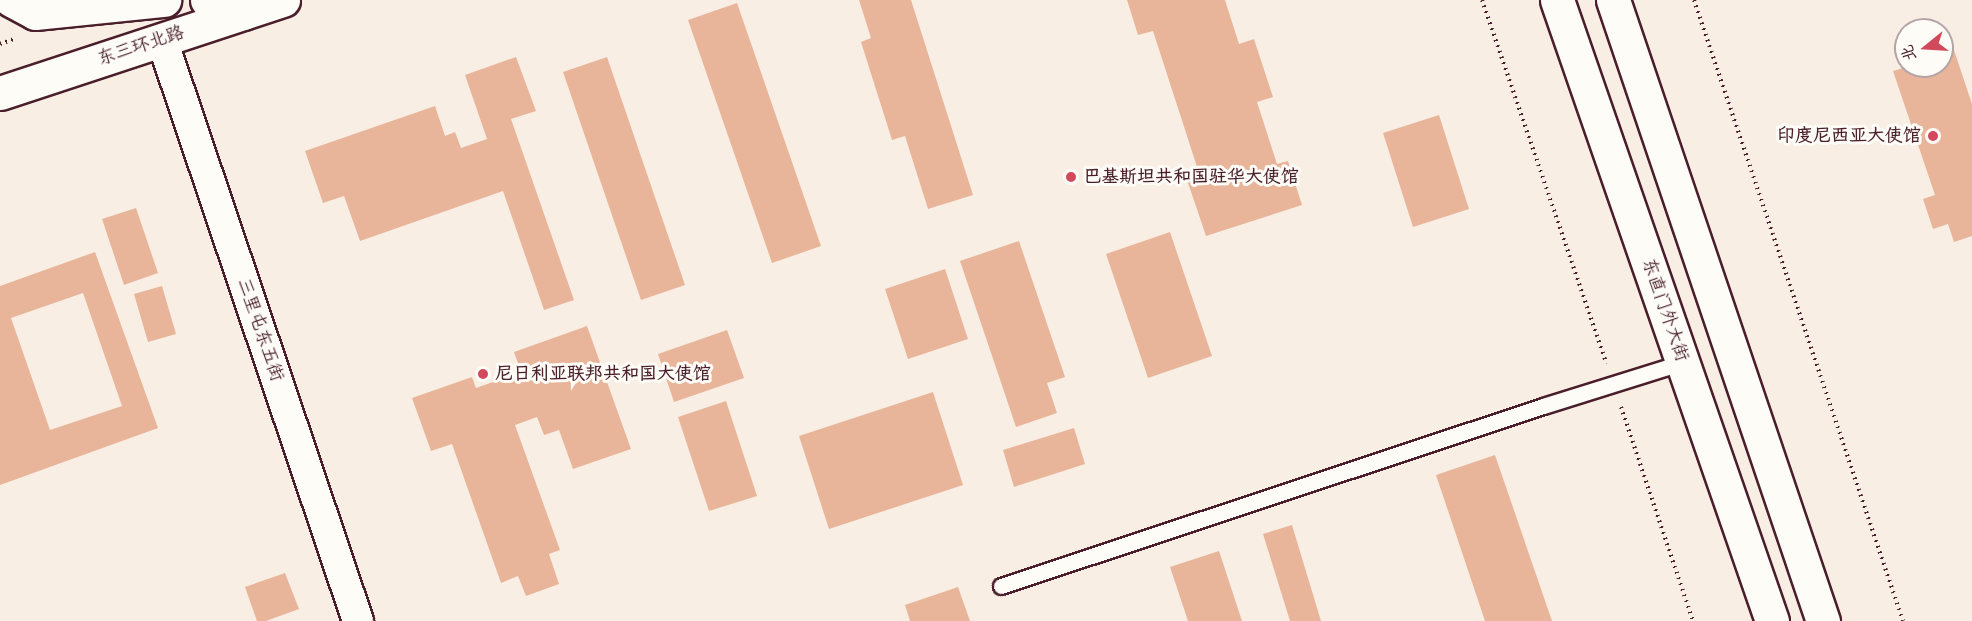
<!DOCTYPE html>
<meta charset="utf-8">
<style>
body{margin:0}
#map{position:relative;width:1972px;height:621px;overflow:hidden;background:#f9eee4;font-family:Pangolin,"LXGW WenKai TC",sans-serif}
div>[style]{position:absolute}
.building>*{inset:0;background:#e8b59a}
.path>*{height:4px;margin-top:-2px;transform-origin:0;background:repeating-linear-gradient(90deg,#4a1f2b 0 1.5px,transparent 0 6px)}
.roads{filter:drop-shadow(2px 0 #4a1f2b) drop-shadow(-2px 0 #4a1f2b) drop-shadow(0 2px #4a1f2b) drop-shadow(0 -2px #4a1f2b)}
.lane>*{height:15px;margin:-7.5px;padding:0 7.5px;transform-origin:7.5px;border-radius:7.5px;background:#fdfcf7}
.street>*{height:30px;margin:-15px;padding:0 15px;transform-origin:15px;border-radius:15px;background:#fdfcf7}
.secondary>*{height:33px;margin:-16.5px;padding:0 16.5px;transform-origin:16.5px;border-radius:16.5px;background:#fdfcf7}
.highway>*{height:33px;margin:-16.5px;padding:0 16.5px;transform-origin:16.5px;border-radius:16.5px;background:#fdfcf7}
.dots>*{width:16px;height:16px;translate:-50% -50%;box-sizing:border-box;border:3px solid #fdfcf7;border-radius:50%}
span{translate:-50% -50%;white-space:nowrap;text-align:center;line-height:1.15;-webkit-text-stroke:6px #fdfcf7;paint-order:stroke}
.street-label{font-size:18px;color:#4a1f2b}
.poi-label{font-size:18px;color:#4a1f2b;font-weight:700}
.right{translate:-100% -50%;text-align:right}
.left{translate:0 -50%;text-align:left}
.north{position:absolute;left:1894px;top:18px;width:60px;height:60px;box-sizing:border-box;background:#fdfcf7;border:2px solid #b5a4a5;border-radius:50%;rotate:252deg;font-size:16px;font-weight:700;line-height:24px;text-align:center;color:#4a1f2b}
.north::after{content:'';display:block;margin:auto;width:21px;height:27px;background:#d1495b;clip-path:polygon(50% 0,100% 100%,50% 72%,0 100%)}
</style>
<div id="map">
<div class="building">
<div style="clip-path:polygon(859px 0,911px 0,973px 195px,928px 209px,905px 136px,892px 140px,861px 42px,871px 38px)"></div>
<div style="clip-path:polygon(1127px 0,1225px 0,1239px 44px,1254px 39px,1273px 97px,1257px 102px,1277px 164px,1288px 161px,1302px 205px,1206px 236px,1186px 177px,1199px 173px,1153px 31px,1138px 35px)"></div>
<div style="clip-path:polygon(737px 3px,821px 246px,772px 263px,688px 20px)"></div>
<div style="clip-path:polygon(1948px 32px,1972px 104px,1972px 236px,1954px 242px,1948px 224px,1933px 229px,1923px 199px,1935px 195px,1893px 71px,1903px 68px,1897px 49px,1906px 46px,1906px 66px,1942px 66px,1942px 34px)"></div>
<div style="clip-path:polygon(516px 57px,536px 111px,511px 119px,574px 300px,544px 310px,503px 191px,360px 241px,344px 196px,323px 203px,305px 151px,435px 106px,445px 136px,455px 132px,461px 148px,487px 139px,465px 75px)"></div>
<div style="clip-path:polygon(607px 57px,685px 285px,641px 300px,563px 72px)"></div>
<div style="clip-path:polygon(1439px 115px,1469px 209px,1413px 227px,1383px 133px)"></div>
<div style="clip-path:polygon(136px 208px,158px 273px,124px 285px,102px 219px)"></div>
<div style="clip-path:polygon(1170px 232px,1212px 356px,1148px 378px,1106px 254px)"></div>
<div style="clip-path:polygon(1019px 241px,1065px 377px,1047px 383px,1057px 413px,1016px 427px,960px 261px)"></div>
<div style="clip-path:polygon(evenodd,95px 252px,158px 428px,0 485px,0 286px,95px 252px,83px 293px,122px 406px,50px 430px,11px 318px,83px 293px)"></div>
<div style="clip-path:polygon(945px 269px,968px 339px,908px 359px,885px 289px)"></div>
<div style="clip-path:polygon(162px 286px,176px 334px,148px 342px,134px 294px)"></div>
<div style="clip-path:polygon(587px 326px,631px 449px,573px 469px,559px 430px,544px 435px,537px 417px,515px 425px,560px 550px,549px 554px,559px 584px,526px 596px,518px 576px,501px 583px,452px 444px,431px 451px,412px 398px,472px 377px,476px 388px,521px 372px,514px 352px)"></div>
<div style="clip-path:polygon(727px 330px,744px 378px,674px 402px,658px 354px)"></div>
<div style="clip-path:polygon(933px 392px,963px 485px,829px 529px,799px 436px)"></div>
<div style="clip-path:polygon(726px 401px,757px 496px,709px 511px,678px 417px)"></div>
<div style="clip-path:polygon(1074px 428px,1085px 464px,1014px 487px,1003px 450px)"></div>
<div style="clip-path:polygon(1495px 455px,1552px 621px,1485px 621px,1436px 475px)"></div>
<div style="clip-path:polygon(1292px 525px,1321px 621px,1290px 621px,1263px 534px)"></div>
<div style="clip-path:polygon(1219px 551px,1242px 621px,1188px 621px,1170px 567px)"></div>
<div style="clip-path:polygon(285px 573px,299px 609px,266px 621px,257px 621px,245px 587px)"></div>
<div style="clip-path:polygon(958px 587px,970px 621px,910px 621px,905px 605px)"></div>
</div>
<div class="path">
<div style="left:1482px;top:0;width:384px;rotate:71.1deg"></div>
<div style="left:1694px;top:0;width:655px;rotate:71.4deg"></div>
<div style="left:0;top:44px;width:15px;rotate:-20deg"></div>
<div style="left:1621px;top:407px;width:226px;rotate:71.4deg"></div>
</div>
<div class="roads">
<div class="lane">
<div style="left:1001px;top:586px;width:571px;rotate:-18.37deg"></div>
<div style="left:1543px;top:406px;width:147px;rotate:-17.4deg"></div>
</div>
<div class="street">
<div style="left:162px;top:40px;width:613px;rotate:71.36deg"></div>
</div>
<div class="secondary">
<div style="left:1557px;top:0;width:657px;rotate:70.9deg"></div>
<div style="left:1613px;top:0;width:656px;rotate:71.32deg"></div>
<div style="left:0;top:93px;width:298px;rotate:-18.2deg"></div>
</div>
<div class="highway">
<div style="left:11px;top:0;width:27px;rotate:28deg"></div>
<div style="left:35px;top:13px;width:130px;rotate:-5.8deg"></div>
<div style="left:207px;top:0;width:39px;rotate:19deg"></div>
</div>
</div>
<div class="dots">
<div style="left:1933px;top:136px;background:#d1495b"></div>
<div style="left:1071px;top:177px;background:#d1495b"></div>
<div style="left:483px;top:374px;background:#d1495b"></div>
</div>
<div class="street-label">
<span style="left:141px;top:46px;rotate:-18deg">东三环北路</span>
<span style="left:1665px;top:310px;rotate:71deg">东直门外大街</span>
<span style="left:260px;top:330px;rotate:71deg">三里屯东五街</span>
</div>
<div class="poi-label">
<span class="right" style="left:1921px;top:136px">印度尼西亚大使馆</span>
<span class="left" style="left:1083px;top:177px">巴基斯坦共和国驻华大使馆</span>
<span class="left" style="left:495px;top:374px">尼日利亚联邦共和国大使馆</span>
</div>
<div class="north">北</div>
</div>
